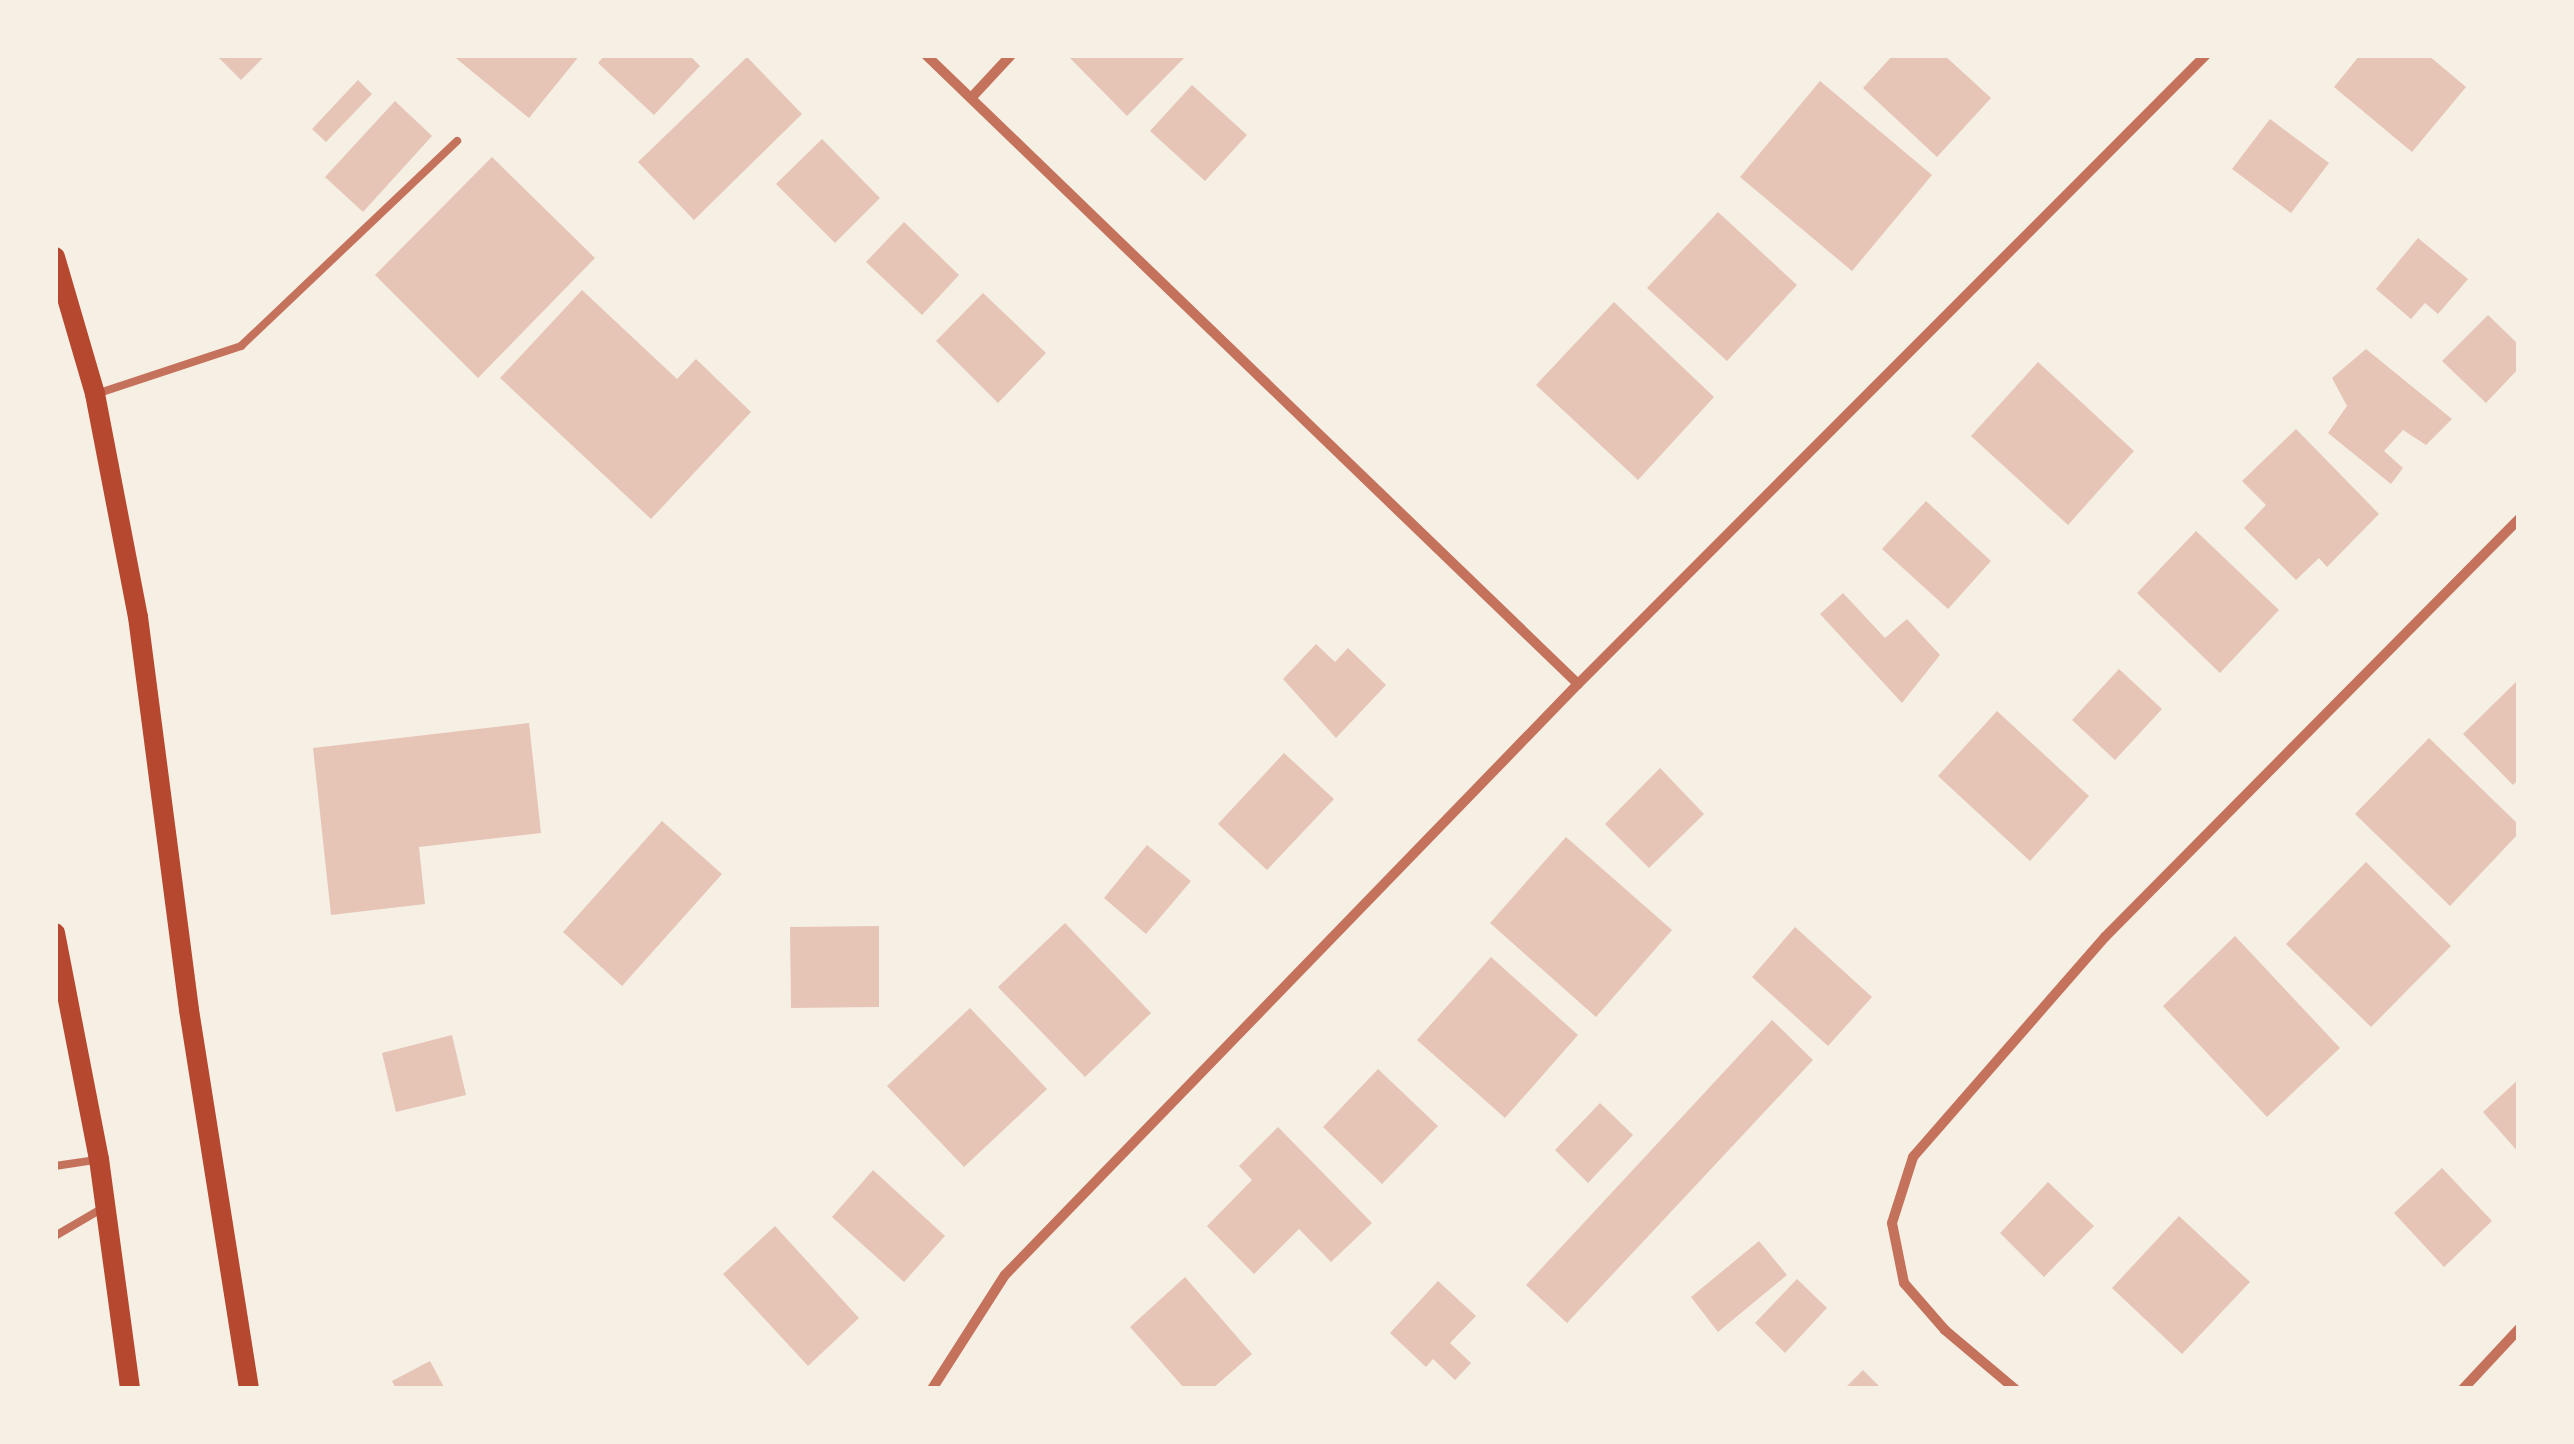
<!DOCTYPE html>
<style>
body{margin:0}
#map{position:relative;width:2574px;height:1444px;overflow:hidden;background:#f6efe4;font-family:"Exo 2",sans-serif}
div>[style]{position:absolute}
.building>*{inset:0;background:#e6c5b7}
.service>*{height:8px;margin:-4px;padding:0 4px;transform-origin:4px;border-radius:4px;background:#c5725c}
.minor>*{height:10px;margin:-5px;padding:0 5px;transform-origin:5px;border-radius:5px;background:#c5725c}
.secondary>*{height:20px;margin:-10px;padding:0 10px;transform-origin:10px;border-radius:10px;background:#b5482f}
span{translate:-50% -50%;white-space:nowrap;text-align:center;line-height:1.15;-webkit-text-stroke:10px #f6efe4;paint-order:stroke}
.frame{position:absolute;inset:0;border:58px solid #f6efe4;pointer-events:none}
</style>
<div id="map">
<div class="building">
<div style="clip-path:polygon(216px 55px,266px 55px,241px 80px)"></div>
<div style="clip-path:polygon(452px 55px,580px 55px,529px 118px)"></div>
<div style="clip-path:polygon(605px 55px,689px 55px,700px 66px,654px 115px,598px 63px)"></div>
<div style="clip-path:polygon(1067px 55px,1187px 55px,1127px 116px)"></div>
<div style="clip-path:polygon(1893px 55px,1944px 55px,1991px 98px,1937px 157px,1863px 88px)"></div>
<div style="clip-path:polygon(2360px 55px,2428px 55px,2466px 87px,2412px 152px,2334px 87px)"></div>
<div style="clip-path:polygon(747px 57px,802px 114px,694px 220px,638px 162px)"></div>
<div style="clip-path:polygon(358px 80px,372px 94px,326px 142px,312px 129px)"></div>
<div style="clip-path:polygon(1820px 81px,1932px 175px,1852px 271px,1740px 177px)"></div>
<div style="clip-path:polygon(1192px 85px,1247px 135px,1205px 181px,1150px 131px)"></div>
<div style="clip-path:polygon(395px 101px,432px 136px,363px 212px,325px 177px)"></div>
<div style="clip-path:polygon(2270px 119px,2329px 163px,2291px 213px,2232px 169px)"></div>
<div style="clip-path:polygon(822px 139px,880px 198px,835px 243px,776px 184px)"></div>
<div style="clip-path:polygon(492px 157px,595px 258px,478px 378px,375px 275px)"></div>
<div style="clip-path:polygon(1718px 212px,1797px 285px,1727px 361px,1647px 288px)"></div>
<div style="clip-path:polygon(904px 222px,959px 275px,922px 315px,866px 262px)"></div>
<div style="clip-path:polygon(2418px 238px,2468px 279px,2438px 314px,2425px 303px,2411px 319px,2376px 289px)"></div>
<div style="clip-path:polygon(582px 290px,677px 379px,696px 359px,751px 412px,651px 519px,500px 378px)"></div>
<div style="clip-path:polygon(983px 293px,1046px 353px,998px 403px,936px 341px)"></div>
<div style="clip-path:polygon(1614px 302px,1714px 397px,1638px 480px,1536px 385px)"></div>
<div style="clip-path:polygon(2488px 315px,2519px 345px,2519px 368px,2486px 403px,2442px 361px)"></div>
<div style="clip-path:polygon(2366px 349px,2452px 419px,2426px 445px,2403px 430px,2384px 451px,2403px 468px,2391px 484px,2328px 433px,2347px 406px,2332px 378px)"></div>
<div style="clip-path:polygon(2038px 362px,2134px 451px,2068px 525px,1971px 436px)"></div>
<div style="clip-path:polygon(2296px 429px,2379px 514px,2327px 567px,2319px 558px,2296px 580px,2244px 528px,2266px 505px,2242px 481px)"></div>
<div style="clip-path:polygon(1926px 501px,1991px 561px,1948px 609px,1882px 549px)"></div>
<div style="clip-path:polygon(2196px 531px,2279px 610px,2220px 673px,2137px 593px)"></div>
<div style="clip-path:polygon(1843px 593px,1885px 638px,1907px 619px,1940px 655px,1902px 703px,1820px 614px)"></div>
<div style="clip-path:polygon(1316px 644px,1335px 662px,1348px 648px,1386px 685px,1336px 738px,1283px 679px)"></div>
<div style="clip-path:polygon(2119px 669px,2162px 709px,2115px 760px,2072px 720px)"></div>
<div style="clip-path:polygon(2519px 679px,2519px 779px,2513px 785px,2463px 734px)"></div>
<div style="clip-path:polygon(1997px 711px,2089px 796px,2030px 861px,1938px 776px)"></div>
<div style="clip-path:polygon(529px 723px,541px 833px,419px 847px,425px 904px,331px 915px,313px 748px)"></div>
<div style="clip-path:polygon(2429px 738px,2519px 825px,2519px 833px,2450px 906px,2355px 814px)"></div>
<div style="clip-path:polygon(1284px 753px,1334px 799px,1267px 870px,1218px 824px)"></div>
<div style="clip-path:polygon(1660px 768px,1704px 814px,1649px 868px,1605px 824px)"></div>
<div style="clip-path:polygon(662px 821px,722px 874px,622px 986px,563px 932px)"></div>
<div style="clip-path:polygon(1566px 837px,1672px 930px,1596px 1017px,1490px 923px)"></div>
<div style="clip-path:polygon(1147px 845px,1191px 881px,1146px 934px,1104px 898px)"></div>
<div style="clip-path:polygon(2366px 862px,2451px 946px,2371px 1027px,2286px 944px)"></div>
<div style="clip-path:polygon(1065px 923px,1151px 1013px,1085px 1077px,998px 987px)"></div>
<div style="clip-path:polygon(879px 926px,879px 1007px,791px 1008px,790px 927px)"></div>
<div style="clip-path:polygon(1795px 927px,1872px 997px,1828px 1046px,1752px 977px)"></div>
<div style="clip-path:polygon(2235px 936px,2340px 1048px,2267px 1117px,2163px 1006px)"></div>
<div style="clip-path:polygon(1491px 957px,1578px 1035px,1505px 1118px,1417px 1040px)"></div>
<div style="clip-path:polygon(970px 1008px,1047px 1089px,964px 1167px,887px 1086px)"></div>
<div style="clip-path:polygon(1772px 1020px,1813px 1060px,1567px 1323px,1526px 1285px)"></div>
<div style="clip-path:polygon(452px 1035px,466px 1095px,396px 1112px,382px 1053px)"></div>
<div style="clip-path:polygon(1378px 1069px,1438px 1126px,1382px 1184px,1323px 1127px)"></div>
<div style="clip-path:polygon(2519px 1079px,2519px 1153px,2483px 1112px)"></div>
<div style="clip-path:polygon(1600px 1103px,1633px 1135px,1588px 1183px,1555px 1150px)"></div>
<div style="clip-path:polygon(1278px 1127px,1372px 1223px,1331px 1262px,1299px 1229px,1254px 1274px,1207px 1226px,1252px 1180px,1239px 1166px)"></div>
<div style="clip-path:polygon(2442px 1168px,2492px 1221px,2444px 1267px,2394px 1213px)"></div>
<div style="clip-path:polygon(873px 1170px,945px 1236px,904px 1282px,832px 1217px)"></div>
<div style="clip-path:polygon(2048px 1182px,2094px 1226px,2044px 1277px,2000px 1233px)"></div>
<div style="clip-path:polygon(2179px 1216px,2250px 1282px,2182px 1354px,2112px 1288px)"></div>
<div style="clip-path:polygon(775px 1226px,859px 1318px,808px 1366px,723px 1274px)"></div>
<div style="clip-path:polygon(1759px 1241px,1787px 1275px,1718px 1332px,1691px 1297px)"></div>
<div style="clip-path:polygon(1185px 1277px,1252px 1354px,1212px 1389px,1185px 1389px,1130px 1327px)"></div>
<div style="clip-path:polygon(1797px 1279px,1827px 1308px,1785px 1353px,1755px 1323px)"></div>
<div style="clip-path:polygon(1438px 1281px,1476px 1316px,1450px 1343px,1471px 1363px,1455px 1380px,1433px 1359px,1426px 1367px,1390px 1333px)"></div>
<div style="clip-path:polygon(430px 1361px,445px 1389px,396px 1389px,392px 1381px)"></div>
<div style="clip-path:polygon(1863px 1370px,1882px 1389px,1844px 1389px)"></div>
</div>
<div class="service">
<div style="left:96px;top:394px;width:153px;rotate:-18.3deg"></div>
<div style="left:241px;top:346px;width:298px;rotate:-43.5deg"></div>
<div style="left:55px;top:1166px;width:40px;rotate:-8.5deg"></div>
<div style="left:55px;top:1236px;width:56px;rotate:-30.3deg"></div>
</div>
<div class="minor">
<div style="left:926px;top:55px;width:906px;rotate:43.97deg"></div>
<div style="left:972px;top:97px;width:57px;rotate:-47.1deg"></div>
<div style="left:932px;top:1389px;width:135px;rotate:-57.4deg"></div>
<div style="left:1005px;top:1275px;width:823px;rotate:-45.89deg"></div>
<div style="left:1578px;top:684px;width:889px;rotate:-45.05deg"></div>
<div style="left:2015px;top:1389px;width:92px;rotate:-139.9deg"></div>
<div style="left:1945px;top:1330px;width:62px;rotate:-131.1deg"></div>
<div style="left:1904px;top:1283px;width:61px;rotate:-101.3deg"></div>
<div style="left:1892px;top:1223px;width:69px;rotate:-72.3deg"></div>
<div style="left:1913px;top:1157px;width:292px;rotate:-48.9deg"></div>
<div style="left:2105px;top:937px;width:588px;rotate:-45.28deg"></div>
<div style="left:2463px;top:1389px;width:82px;rotate:-47deg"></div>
</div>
<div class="secondary">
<div style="left:55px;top:257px;width:143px;rotate:73.7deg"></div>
<div style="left:95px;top:394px;width:227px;rotate:79.1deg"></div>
<div style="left:138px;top:617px;width:396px;rotate:82.6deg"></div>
<div style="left:189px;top:1010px;width:384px;rotate:81deg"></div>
<div style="left:55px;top:933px;width:230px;rotate:79deg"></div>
<div style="left:99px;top:1159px;width:232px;rotate:82.3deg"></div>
</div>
<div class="frame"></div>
</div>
